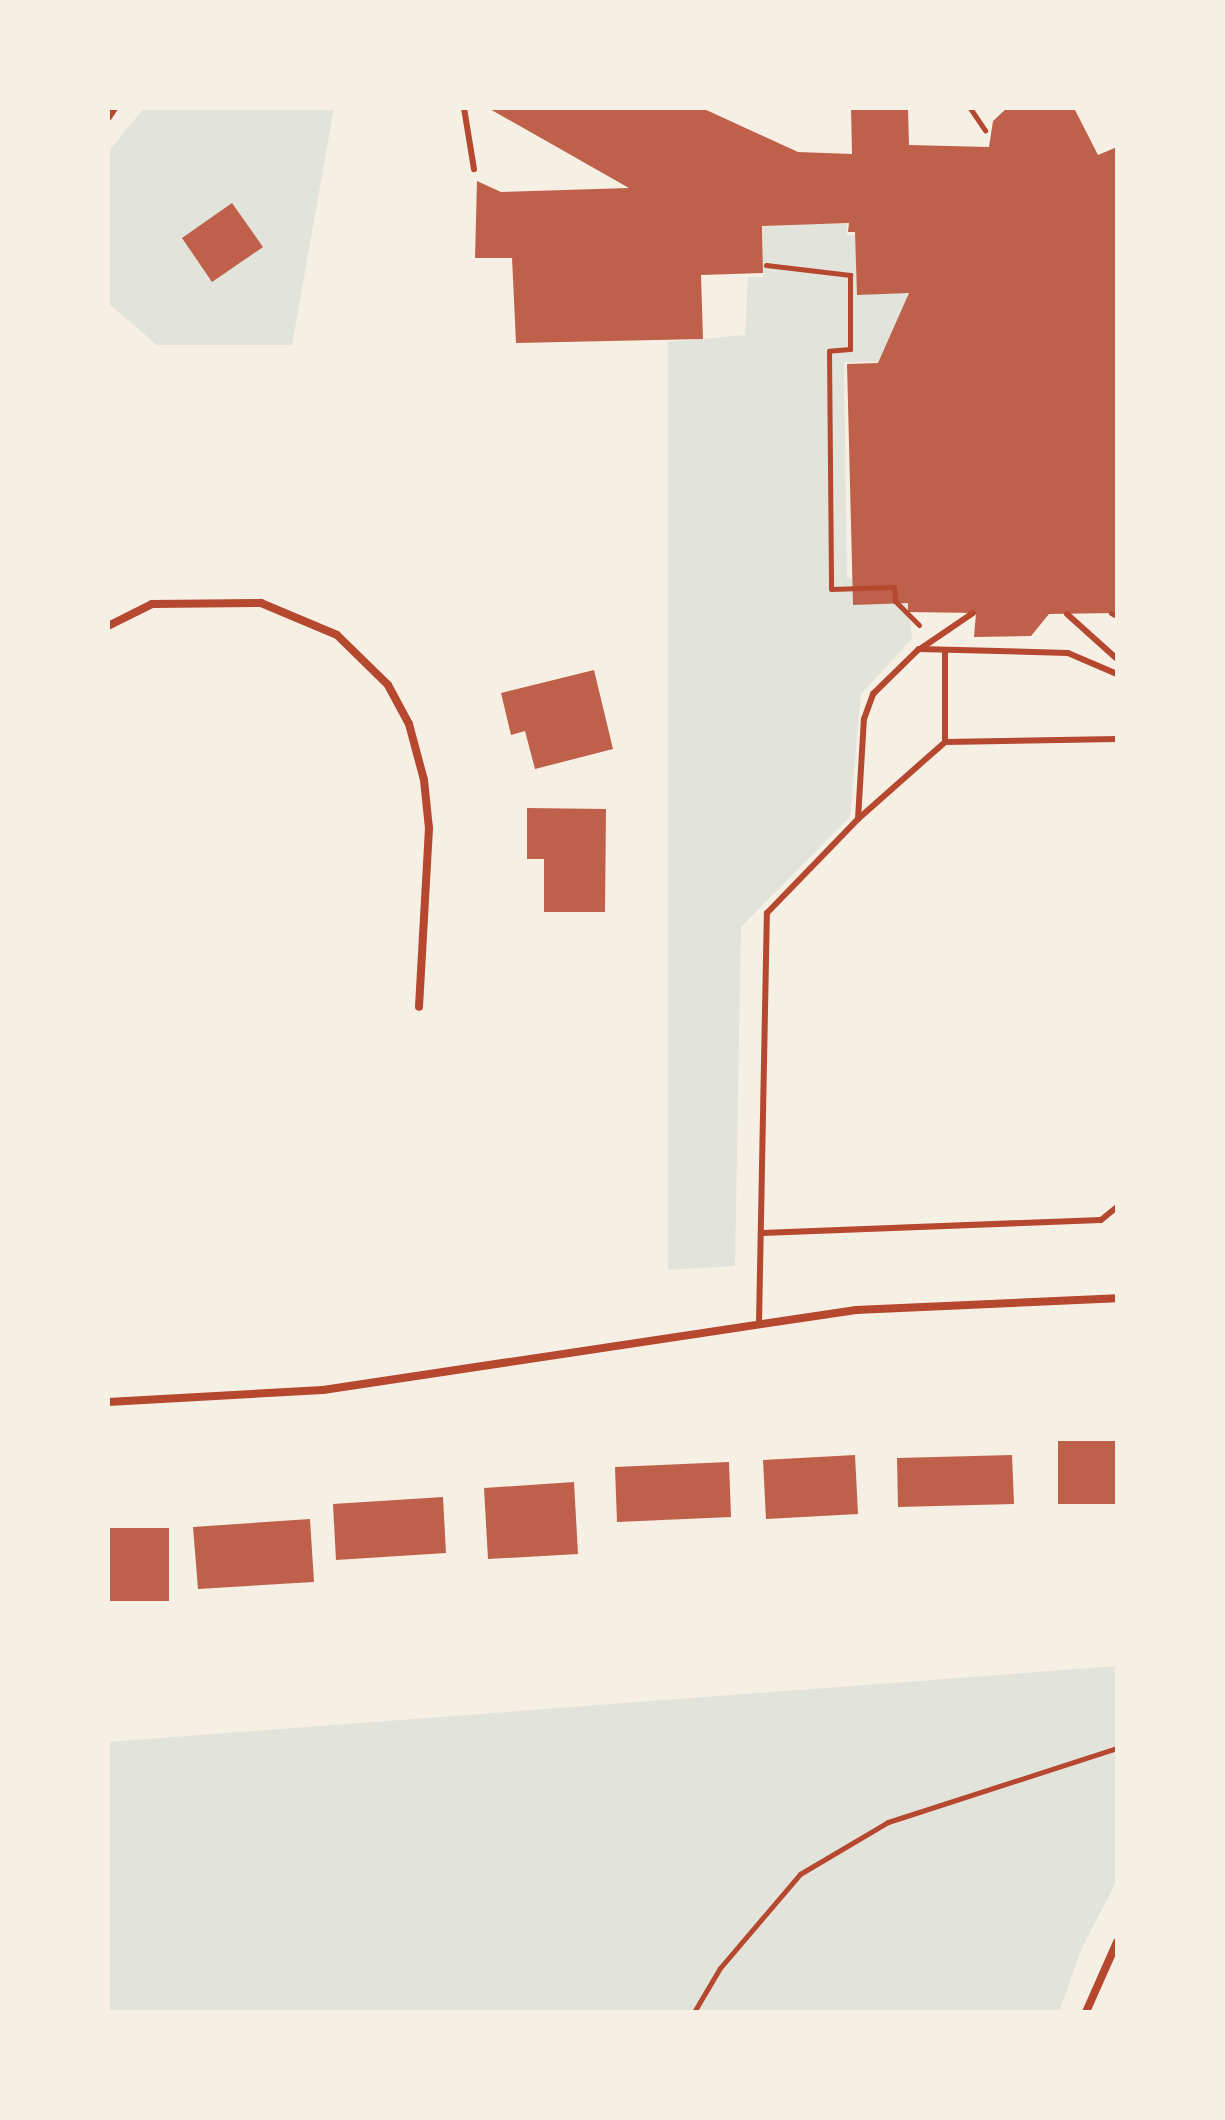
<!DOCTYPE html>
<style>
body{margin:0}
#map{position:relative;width:1225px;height:2120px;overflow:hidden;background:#f6efe4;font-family:Raleway,sans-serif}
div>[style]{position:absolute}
.green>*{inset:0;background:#e2e4dc}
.building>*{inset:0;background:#bf614a}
.path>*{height:5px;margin:-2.5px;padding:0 2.5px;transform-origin:2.5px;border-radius:2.5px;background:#b5482f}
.service>*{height:6px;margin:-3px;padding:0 3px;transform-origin:3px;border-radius:3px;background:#b5482f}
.minor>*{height:8px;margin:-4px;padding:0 4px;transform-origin:4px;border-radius:4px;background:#b5482f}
span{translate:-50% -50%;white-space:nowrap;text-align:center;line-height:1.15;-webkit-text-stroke:8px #f6efe4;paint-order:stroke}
.frame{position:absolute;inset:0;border:110px solid #f6efe4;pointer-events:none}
</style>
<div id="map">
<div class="green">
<div style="clip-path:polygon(144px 108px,334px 108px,292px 345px,157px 345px,108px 303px,108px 152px)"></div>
<div style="clip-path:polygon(763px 223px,847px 224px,847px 235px,864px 235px,907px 290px,907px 361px,844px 362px,847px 578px,907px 579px,912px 639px,861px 694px,850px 817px,741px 927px,735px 1266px,668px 1270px,668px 342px,745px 335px,748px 277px,763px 277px)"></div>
<div style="clip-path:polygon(1117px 1666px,1117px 1880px,1082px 1948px,1059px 2012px,108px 2012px,108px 1742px)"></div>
</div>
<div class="building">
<div style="clip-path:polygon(488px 108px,702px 108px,798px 152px,852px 154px,851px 108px,908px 108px,909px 145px,989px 147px,993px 121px,1007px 108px,1074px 108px,1098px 155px,1117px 147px,1117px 613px,1049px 614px,1031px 636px,974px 637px,976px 613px,908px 612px,908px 603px,853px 605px,847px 364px,878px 363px,909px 293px,857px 295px,855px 232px,848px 232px,849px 223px,762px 226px,763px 273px,701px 275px,703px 339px,516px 343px,512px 258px,475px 258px,477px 181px,501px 192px,629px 188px)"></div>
<div style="clip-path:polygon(232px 203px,263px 247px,212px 282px,182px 238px)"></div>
<div style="clip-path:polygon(594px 670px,613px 749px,535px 769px,525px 731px,511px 735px,501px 693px)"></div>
<div style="clip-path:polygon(527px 808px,606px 809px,605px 912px,544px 912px,544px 859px,527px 859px)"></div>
<div style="clip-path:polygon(1058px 1441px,1117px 1441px,1117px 1504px,1058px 1504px)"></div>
<div style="clip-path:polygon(855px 1455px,858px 1514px,766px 1519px,763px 1460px)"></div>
<div style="clip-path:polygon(1012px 1455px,1014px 1504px,898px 1507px,897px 1458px)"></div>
<div style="clip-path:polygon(729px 1462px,731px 1517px,617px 1522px,615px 1467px)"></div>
<div style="clip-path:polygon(574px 1482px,578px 1554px,488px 1559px,484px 1488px)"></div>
<div style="clip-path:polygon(443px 1497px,446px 1553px,336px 1560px,333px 1504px)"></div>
<div style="clip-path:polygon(310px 1519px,314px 1582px,198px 1589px,193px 1527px)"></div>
<div style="clip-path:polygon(108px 1528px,169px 1528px,169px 1601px,108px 1601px)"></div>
</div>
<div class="path">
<div style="left:970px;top:108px;width:27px;rotate:56deg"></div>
<div style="left:766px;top:265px;width:85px;rotate:6.8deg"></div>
<div style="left:850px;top:275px;width:74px;rotate:90deg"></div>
<div style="left:850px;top:349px;width:21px;rotate:175deg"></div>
<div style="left:829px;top:351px;width:238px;rotate:89.5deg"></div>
<div style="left:831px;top:589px;width:63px;rotate:-1.8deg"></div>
<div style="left:894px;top:587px;width:14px;rotate:86deg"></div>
<div style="left:895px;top:601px;width:34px;rotate:45deg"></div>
<div style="left:1111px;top:613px;width:7px;rotate:27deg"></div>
<div style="left:694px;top:2012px;width:51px;rotate:-59.4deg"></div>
<div style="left:720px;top:1968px;width:123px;rotate:-49.6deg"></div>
<div style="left:800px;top:1874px;width:102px;rotate:-30.6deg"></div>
<div style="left:888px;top:1822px;width:241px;rotate:-17.9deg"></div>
</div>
<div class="service">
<div style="left:464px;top:108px;width:62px;rotate:80.7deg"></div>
<div style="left:1067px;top:614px;width:67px;rotate:42deg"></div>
<div style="left:920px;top:649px;width:64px;rotate:-34.2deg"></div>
<div style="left:945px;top:650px;width:92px;rotate:90deg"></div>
<div style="left:858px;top:819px;width:116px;rotate:-41.5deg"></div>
<div style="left:945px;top:742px;width:172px;rotate:-1deg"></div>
<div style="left:761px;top:1233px;width:340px;rotate:-2.2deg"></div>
<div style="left:1101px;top:1220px;width:21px;rotate:-39deg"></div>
<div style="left:759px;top:1323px;width:410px;rotate:-88.9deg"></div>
<div style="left:767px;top:913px;width:131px;rotate:-45.9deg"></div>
<div style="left:858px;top:819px;width:100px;rotate:-86.6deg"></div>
<div style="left:864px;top:719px;width:27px;rotate:-70deg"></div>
<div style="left:873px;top:694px;width:64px;rotate:-44.4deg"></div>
<div style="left:919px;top:649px;width:149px;rotate:1.5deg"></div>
<div style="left:1068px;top:653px;width:53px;rotate:23.2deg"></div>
</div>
<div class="minor">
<div style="left:108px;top:117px;width:11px;rotate:-56deg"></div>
<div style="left:108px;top:626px;width:49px;rotate:-26.6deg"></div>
<div style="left:152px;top:604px;width:109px;rotate:-0.5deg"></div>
<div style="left:261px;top:603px;width:82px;rotate:22.8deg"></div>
<div style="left:337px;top:635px;width:71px;rotate:44.4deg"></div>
<div style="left:388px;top:685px;width:44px;rotate:61.7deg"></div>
<div style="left:409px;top:724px;width:58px;rotate:75deg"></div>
<div style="left:424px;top:780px;width:48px;rotate:84.1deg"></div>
<div style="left:429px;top:828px;width:179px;rotate:93.2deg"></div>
<div style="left:108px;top:1402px;width:215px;rotate:-3.2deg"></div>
<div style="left:323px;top:1390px;width:539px;rotate:-8.54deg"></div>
<div style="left:856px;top:1310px;width:261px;rotate:-2.6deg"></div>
<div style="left:1086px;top:2012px;width:77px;rotate:-66.1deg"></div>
</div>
<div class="frame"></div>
</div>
